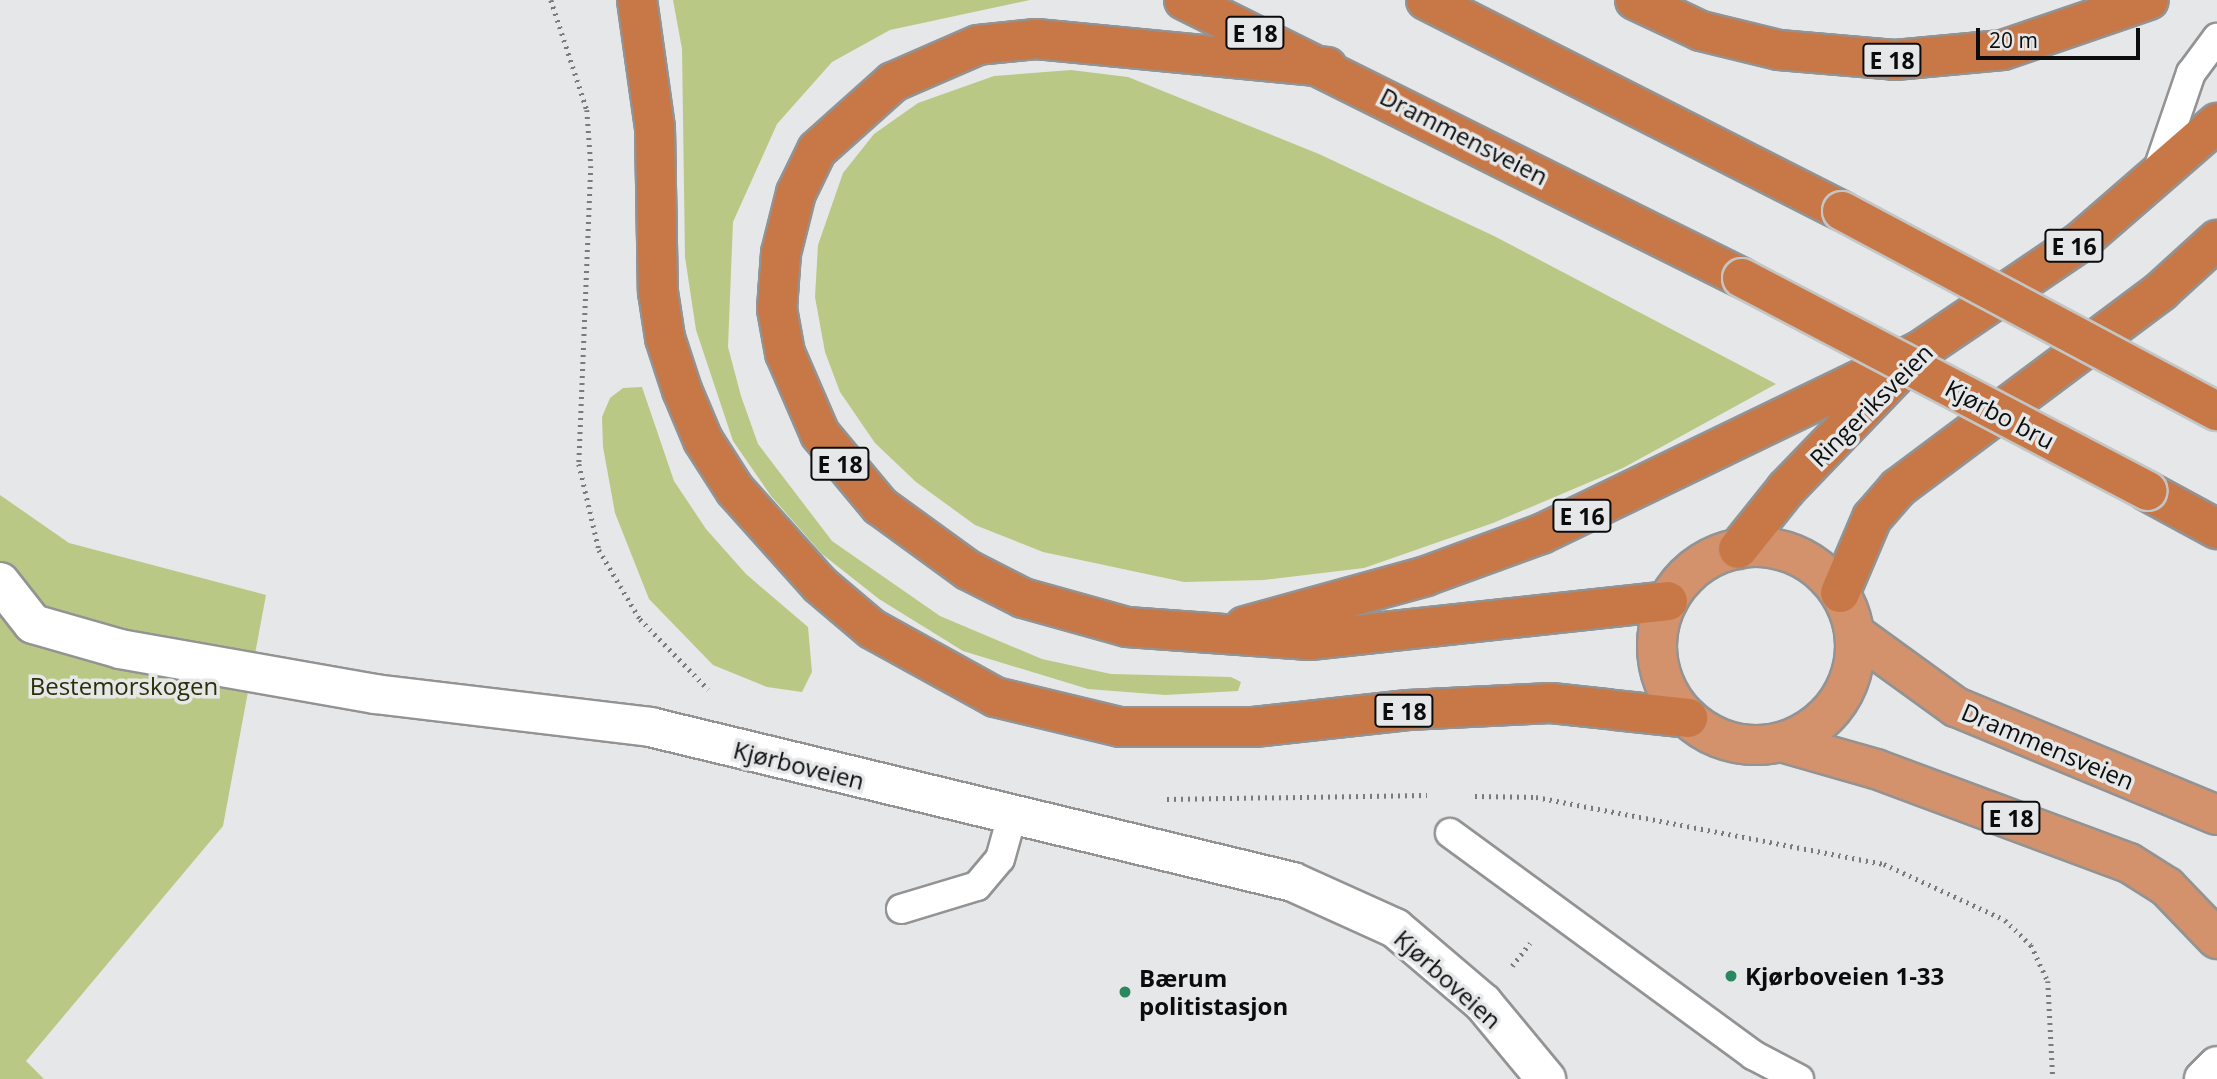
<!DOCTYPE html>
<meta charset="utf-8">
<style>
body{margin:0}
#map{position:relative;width:2217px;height:1079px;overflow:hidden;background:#e6e7e8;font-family:"Open Sans",sans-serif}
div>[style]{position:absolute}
.green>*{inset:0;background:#bac885}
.path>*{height:4.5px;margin-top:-2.25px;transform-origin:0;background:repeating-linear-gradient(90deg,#797a7b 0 2px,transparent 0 7px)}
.roads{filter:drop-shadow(2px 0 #939394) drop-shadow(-2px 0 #939394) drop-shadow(0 2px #939394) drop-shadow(0 -2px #939394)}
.service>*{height:28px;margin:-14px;padding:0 14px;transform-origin:14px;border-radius:14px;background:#fff}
.minor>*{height:38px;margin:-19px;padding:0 19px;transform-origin:19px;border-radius:19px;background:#fff}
.trunk>*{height:38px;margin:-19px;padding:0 19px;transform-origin:19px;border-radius:19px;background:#d3926b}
.trunk>.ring{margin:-19px;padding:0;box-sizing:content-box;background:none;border:38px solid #d3926b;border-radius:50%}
.motorway>*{height:38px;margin:-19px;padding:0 19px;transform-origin:19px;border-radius:19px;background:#c87746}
.bridges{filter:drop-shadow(2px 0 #c4c5c5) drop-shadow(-2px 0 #c4c5c5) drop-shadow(0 2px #c4c5c5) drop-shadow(0 -2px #c4c5c5)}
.motorway-bridge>*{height:38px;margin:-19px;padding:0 19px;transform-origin:19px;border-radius:19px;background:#c87746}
.dots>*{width:19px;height:19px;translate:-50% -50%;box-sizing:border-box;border:4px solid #e6e7e8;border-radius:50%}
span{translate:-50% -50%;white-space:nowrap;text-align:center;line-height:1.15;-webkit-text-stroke:7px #e6e7e8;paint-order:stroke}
.shield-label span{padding:2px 5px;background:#e6e7e8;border:2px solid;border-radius:5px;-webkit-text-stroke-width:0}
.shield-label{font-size:23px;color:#0b0c0c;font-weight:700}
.street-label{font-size:24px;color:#0b0c0c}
.park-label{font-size:24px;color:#292f07}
.poi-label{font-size:24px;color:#0b0c0c;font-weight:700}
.left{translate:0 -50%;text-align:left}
.scale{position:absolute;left:1976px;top:28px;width:164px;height:32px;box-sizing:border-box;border:4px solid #0b0c0c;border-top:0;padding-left:9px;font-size:21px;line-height:24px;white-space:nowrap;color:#0b0c0c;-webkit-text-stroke:5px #e6e7e8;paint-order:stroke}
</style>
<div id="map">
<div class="green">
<div style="clip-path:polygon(673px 0,1030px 0,890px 30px,832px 62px,777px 124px,733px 222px,728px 347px,741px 396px,758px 444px,832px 541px,940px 616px,1042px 659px,1111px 674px,1231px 677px,1241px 682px,1238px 691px,1165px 695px,1088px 689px,963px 651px,879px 599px,822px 554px,771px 496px,733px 441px,696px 330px,685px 257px,682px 49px)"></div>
<div style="clip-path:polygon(1071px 70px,1128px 77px,1319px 154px,1494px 236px,1776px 384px,1623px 468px,1493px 523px,1364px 568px,1264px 580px,1184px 582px,1043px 552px,975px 525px,916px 482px,875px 443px,840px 392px,825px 352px,815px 297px,818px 245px,843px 173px,874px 134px,918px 103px,994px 76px)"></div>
<div style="clip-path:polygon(642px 387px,674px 481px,706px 529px,746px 574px,808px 627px,812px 672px,802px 692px,767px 687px,713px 665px,649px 599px,615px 513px,603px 447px,602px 417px,610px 398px,623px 388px)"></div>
<div style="clip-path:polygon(0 495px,69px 543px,266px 595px,223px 826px,26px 1061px,44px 1079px,0 1079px)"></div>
</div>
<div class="path">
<div style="left:551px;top:0;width:116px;rotate:71.9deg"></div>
<div style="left:587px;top:110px;width:56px;rotate:85.9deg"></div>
<div style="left:591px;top:166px;width:298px;rotate:92.3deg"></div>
<div style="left:579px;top:464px;width:88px;rotate:76.9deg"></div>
<div style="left:599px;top:550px;width:80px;rotate:59.3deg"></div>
<div style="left:640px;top:619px;width:98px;rotate:45.8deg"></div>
<div style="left:1475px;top:796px;width:61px;rotate:0.9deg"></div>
<div style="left:1536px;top:797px;width:354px;rotate:10.9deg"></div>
<div style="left:1884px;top:864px;width:133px;rotate:24.8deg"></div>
<div style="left:2005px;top:920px;width:36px;rotate:44deg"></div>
<div style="left:2031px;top:945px;width:40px;rotate:65deg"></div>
<div style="left:2048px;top:981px;width:98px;rotate:87.1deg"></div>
<div style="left:1167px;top:799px;width:260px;rotate:-0.9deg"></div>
<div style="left:1512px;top:966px;width:29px;rotate:-52deg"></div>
</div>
<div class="roads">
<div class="service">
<div style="left:2156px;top:175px;width:108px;rotate:-71.1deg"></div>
<div style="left:2191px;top:73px;width:44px;rotate:-53.4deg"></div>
<div style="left:1450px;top:833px;width:376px;rotate:36.2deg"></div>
<div style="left:1753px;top:1055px;width:52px;rotate:27.6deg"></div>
<div style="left:901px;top:909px;width:79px;rotate:-16.8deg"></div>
<div style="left:977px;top:886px;width:35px;rotate:-50deg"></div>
<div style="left:1000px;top:859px;width:45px;rotate:-74.4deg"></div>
</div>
<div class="minor">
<div style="left:0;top:582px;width:53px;rotate:51.8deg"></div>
<div style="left:33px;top:624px;width:91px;rotate:16deg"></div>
<div style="left:120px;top:649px;width:259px;rotate:10deg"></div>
<div style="left:375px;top:694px;width:277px;rotate:6.8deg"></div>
<div style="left:650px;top:727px;width:661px;rotate:13.55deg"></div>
<div style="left:1293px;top:882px;width:112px;rotate:24.3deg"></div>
<div style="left:1395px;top:928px;width:116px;rotate:40.4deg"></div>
<div style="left:1483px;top:1003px;width:99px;rotate:50.3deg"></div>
<div style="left:2204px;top:1079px;width:18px;rotate:-45deg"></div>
</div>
<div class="trunk">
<div class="ring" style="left:1657px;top:547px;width:160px;height:160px"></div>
<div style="left:1855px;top:634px;width:125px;rotate:35.9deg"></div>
<div style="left:1956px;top:707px;width:282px;rotate:22.5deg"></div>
<div style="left:1781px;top:742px;width:99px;rotate:15.9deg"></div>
<div style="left:1876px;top:769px;width:270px;rotate:20.4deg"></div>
<div style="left:2129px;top:863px;width:45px;rotate:32.3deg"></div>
<div style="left:2167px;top:887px;width:72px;rotate:46.1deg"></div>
</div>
<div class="motorway">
<div style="left:637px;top:0;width:129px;rotate:82deg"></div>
<div style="left:655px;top:128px;width:164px;rotate:89deg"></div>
<div style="left:658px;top:292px;width:47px;rotate:81.3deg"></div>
<div style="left:665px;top:338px;width:55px;rotate:71.9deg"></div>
<div style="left:682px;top:390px;width:54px;rotate:67.2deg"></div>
<div style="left:703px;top:440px;width:59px;rotate:57.4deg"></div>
<div style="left:735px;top:490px;width:127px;rotate:48.2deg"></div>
<div style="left:820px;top:585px;width:68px;rotate:40.2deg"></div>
<div style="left:872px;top:629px;width:141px;rotate:28.9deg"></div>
<div style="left:995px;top:697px;width:129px;rotate:13.5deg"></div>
<div style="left:1120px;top:727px;width:134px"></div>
<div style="left:1254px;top:727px;width:155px;rotate:-6.3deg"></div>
<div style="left:1408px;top:710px;width:143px;rotate:-2.8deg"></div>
<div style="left:1551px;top:703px;width:138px;rotate:6.2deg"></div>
<div style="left:1184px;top:0;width:623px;rotate:26.48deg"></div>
<div style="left:1426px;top:0;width:466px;rotate:26.9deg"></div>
<div style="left:1635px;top:0;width:73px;rotate:25.2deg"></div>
<div style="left:1701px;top:31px;width:80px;rotate:13.7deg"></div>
<div style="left:1779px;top:50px;width:116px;rotate:4.9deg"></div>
<div style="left:1895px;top:60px;width:108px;rotate:-5.3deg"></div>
<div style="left:2003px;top:50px;width:154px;rotate:-18.9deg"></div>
<div style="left:1327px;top:67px;width:292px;rotate:-174.5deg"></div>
<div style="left:1036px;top:39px;width:58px;rotate:174.1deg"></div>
<div style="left:978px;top:45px;width:93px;rotate:156.5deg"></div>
<div style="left:893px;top:82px;width:102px;rotate:138.2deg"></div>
<div style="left:817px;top:150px;width:48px;rotate:116deg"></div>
<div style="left:796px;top:193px;width:62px;rotate:104deg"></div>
<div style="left:781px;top:253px;width:56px;rotate:94.1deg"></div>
<div style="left:777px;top:309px;width:45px;rotate:79.7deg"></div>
<div style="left:785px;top:353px;width:88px;rotate:66.6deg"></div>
<div style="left:820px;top:434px;width:94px;rotate:50.2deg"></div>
<div style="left:880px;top:506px;width:109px;rotate:36deg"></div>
<div style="left:968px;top:570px;width:62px;rotate:27deg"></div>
<div style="left:1023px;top:598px;width:108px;rotate:15.6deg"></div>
<div style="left:1127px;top:627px;width:183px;rotate:4.1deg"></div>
<div style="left:1310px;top:640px;width:360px;rotate:-6.2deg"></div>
<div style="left:2147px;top:491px;width:80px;rotate:28.5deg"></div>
<div style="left:1738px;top:549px;width:77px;rotate:-51.3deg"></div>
<div style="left:1786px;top:489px;width:190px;rotate:-46.1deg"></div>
<div style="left:1918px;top:352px;width:194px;rotate:-34.1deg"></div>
<div style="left:2079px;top:243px;width:183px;rotate:-41deg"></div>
<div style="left:1840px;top:593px;width:82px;rotate:-66.9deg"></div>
<div style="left:1872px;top:518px;width:40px;rotate:-49deg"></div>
<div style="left:1898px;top:488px;width:329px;rotate:-36.8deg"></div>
<div style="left:2161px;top:291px;width:76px;rotate:-42.3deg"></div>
<div style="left:1245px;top:626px;width:188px;rotate:-15.4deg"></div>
<div style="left:1426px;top:576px;width:122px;rotate:-20.1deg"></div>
<div style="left:1541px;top:534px;width:419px;rotate:-25.8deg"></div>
</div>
</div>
<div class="bridges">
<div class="motorway-bridge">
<div style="left:1842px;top:211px;width:425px;rotate:28.1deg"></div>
<div style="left:1742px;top:278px;width:458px;rotate:27.7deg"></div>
</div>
</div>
<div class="dots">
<div style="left:1731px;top:976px;background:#2a8860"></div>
<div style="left:1125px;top:992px;background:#2a8860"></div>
</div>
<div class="shield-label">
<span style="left:1255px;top:33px">E 18</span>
<span style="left:1892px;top:60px">E 18</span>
<span style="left:2074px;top:246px">E 16</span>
<span style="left:840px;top:464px">E 18</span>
<span style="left:1582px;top:516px">E 16</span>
<span style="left:1404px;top:711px">E 18</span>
<span style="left:2011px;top:818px">E 18</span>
</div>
<div class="street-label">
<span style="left:1464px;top:136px;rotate:27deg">Drammensveien</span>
<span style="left:1871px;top:405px;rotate:-45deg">Ringeriksveien</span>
<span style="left:2000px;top:414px;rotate:28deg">Kjørbo bru</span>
<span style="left:2048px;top:746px;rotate:23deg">Drammensveien</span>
<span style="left:799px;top:765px;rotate:14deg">Kjørboveien</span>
<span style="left:1448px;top:979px;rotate:42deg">Kjørboveien</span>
</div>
<div class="park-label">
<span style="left:124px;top:686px">Bestemorskogen</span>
</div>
<div class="poi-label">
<span class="left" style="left:1745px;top:976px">Kjørboveien 1-33</span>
<span class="left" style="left:1139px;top:992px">Bærum<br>politistasjon</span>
</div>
<div class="scale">20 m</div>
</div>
